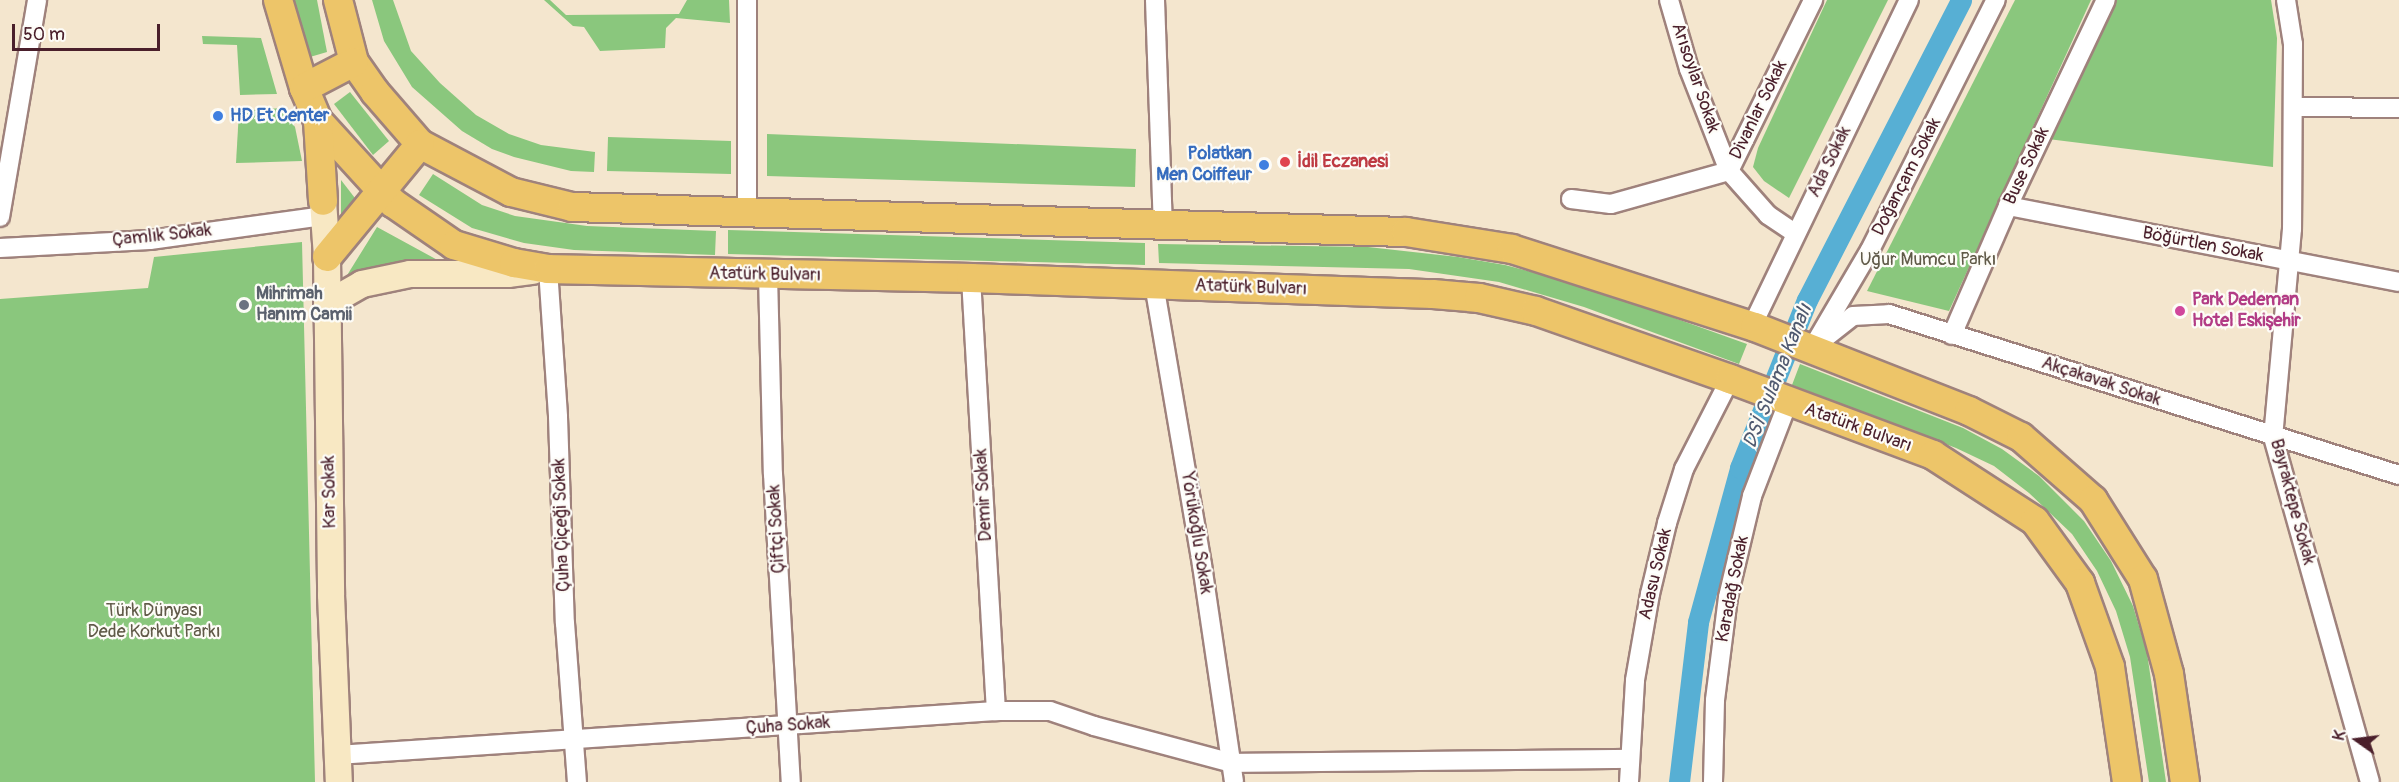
<!DOCTYPE html>
<meta charset="utf-8">
<style>
body{margin:0}
#map{position:relative;width:2399px;height:782px;overflow:hidden;background:#f4e6ce;font-family:Pangolin,sans-serif}
div>[style]{position:absolute}
.green>*{inset:0;background:#8ac77d}
.canal>*{height:21px;margin:-10.5px;padding:0 10.5px;transform-origin:10.5px;border-radius:10.5px;background:#57afd4}
.roads{filter:drop-shadow(2px 0 #9f827c) drop-shadow(-2px 0 #9f827c) drop-shadow(0 2px #9f827c) drop-shadow(0 -2px #9f827c)}
.street>*{height:18px;margin:-9px;padding:0 9px;transform-origin:9px;border-radius:9px;background:#fff}
.secondary>*{height:26px;margin:-13px;padding:0 13px;transform-origin:13px;border-radius:13px;background:#f8e8c3}
.primary>*{height:28px;margin:-14px;padding:0 14px;transform-origin:14px;border-radius:14px;background:#edc569}
.dots>*{width:16px;height:16px;translate:-50% -50%;box-sizing:border-box;border:3px solid #fdfcf7;border-radius:50%}
span{translate:-50% -50%;white-space:nowrap;text-align:center;line-height:1.15;-webkit-text-stroke:4.5px #fdfcf7;paint-order:stroke}
.street-label{font-size:18px;color:#4a1f2b}
.shop-label{font-size:18px;color:#366cbe;font-weight:700}
.left{translate:0 -50%;text-align:left}
.right{translate:-100% -50%;text-align:right}
.health-label{font-size:18px;color:#be3a42;font-weight:700}
.park-label{font-size:18px;color:#605a48}
.worship-label{font-size:18px;color:#5b616d;font-weight:700}
.hotel-label{font-size:18px;color:#b23c85;font-weight:700}
.water-label{font-size:20px;color:#4f596f;font-style:italic}
.north{position:absolute;left:2327px;top:710px;width:60px;height:60px;-webkit-text-stroke:4px #fdfcf7;paint-order:stroke;rotate:284deg;font-size:16px;font-weight:700;line-height:24px;text-align:center;color:#4a1f2b}
.north::after{content:'';display:block;margin:auto;width:21px;height:27px;background:#4a1f2b;clip-path:polygon(50% 0,100% 100%,50% 72%,0 100%)}
.scale{position:absolute;left:12px;top:24px;width:148px;height:27px;box-sizing:border-box;border:3px solid #4a1f2b;border-top:0;padding-left:8px;font-size:18px;line-height:21px;white-space:nowrap;color:#4a1f2b;-webkit-text-stroke:4px #fdfcf7;paint-order:stroke}
</style>
<div id="map">
<div class="green">
<div style="clip-path:polygon(292px 0,317px 0,327px 52px,310px 57px,297px 24px)"></div>
<div style="clip-path:polygon(372px 0,393px 0,411px 51px,440px 83px,476px 115px,509px 134px,541px 145px,595px 152px,594px 172px,571px 171px,514px 157px,492px 149px,462px 131px,412px 87px,384px 41px)"></div>
<div style="clip-path:polygon(544px 0,550px 0,566px 15px,679px 14px,687px 0,729px 0,730px 23px,676px 18px,666px 28px,665px 48px,600px 51px,584px 27px,573px 26px)"></div>
<div style="clip-path:polygon(1827px 0,1888px 0,1789px 198px,1764px 181px,1753px 167px,1758px 148px)"></div>
<div style="clip-path:polygon(2015px 0,2091px 0,1949px 311px,1867px 291px)"></div>
<div style="clip-path:polygon(2106px 0,2271px 0,2277px 38px,2273px 167px,2040px 138px)"></div>
<div style="clip-path:polygon(202px 36px,261px 38px,277px 94px,240px 95px,237px 45px,203px 44px)"></div>
<div style="clip-path:polygon(350px 92px,389px 141px,373px 155px,334px 104px)"></div>
<div style="clip-path:polygon(282px 108px,295px 127px,302px 161px,236px 163px,239px 111px)"></div>
<div style="clip-path:polygon(767px 134px,1136px 149px,1135px 187px,767px 176px)"></div>
<div style="clip-path:polygon(608px 137px,731px 141px,731px 174px,607px 171px)"></div>
<div style="clip-path:polygon(433px 174px,482px 205px,515px 216px,587px 226px,716px 231px,715px 255px,574px 250px,524px 243px,472px 228px,419px 195px)"></div>
<div style="clip-path:polygon(341px 180px,358px 202px,341px 227px)"></div>
<div style="clip-path:polygon(377px 227px,443px 263px,405px 263px,385px 266px,360px 274px,341px 285px)"></div>
<div style="clip-path:polygon(728px 230px,1145px 243px,1145px 265px,728px 254px)"></div>
<div style="clip-path:polygon(302px 242px,315px 782px,0 782px,0 299px,148px 288px,154px 257px)"></div>
<div style="clip-path:polygon(1158px 244px,1368px 247px,1458px 257px,1505px 265px,1582px 285px,1747px 344px,1739px 364px,1584px 307px,1499px 282px,1409px 269px,1159px 263px)"></div>
<div style="clip-path:polygon(1800px 364px,1963px 428px,2002px 449px,2039px 476px,2084px 521px,2111px 561px,2133px 606px,2147px 653px,2166px 782px,2149px 782px,2130px 657px,2116px 611px,2097px 571px,2072px 534px,2029px 493px,1994px 466px,1956px 448px,1792px 385px)"></div>
</div>
<div class="canal">
<div style="left:1679px;top:782px;width:161px;rotate:-83.2deg"></div>
<div style="left:1698px;top:622px;width:160px;rotate:-74.7deg"></div>
<div style="left:1740px;top:468px;width:181px;rotate:-68.3deg"></div>
<div style="left:1807px;top:300px;width:337px;rotate:-62.8deg"></div>
</div>
<div class="roads">
<div class="street">
<div style="left:747px;top:0;width:214px;rotate:90deg"></div>
<div style="left:1155px;top:0;width:225px;rotate:88deg"></div>
<div style="left:1669px;top:0;width:72px;rotate:73.8deg"></div>
<div style="left:1689px;top:69px;width:110px;rotate:68.6deg"></div>
<div style="left:1729px;top:171px;width:59px;rotate:48.4deg"></div>
<div style="left:1768px;top:215px;width:32px;rotate:34deg"></div>
<div style="left:2286px;top:0;width:45px;rotate:81deg"></div>
<div style="left:2293px;top:44px;width:185px;rotate:90.3deg"></div>
<div style="left:2292px;top:229px;width:209px;rotate:95.2deg"></div>
<div style="left:2273px;top:437px;width:358px;rotate:74.3deg"></div>
<div style="left:2293px;top:107px;width:106px;rotate:0.5deg"></div>
<div style="left:1571px;top:199px;width:40px;rotate:7.1deg"></div>
<div style="left:1611px;top:204px;width:123px;rotate:-15.6deg"></div>
<div style="left:1729px;top:171px;width:191px;rotate:-63.8deg"></div>
<div style="left:2008px;top:206px;width:398px;rotate:11deg"></div>
<div style="left:0;top:217px;width:220px;rotate:-80.3deg"></div>
<div style="left:0;top:248px;width:150px;rotate:-3.1deg"></div>
<div style="left:150px;top:240px;width:176px;rotate:-7.9deg"></div>
<div style="left:548px;top:269px;width:148px;rotate:86.1deg"></div>
<div style="left:558px;top:417px;width:206px;rotate:88.1deg"></div>
<div style="left:565px;top:623px;width:159px;rotate:85.7deg"></div>
<div style="left:768px;top:275px;width:199px;rotate:88.6deg"></div>
<div style="left:773px;top:474px;width:309px;rotate:86.7deg"></div>
<div style="left:971px;top:278px;width:434px;rotate:86.7deg"></div>
<div style="left:1154px;top:284px;width:285px;rotate:80.3deg"></div>
<div style="left:1202px;top:565px;width:219px;rotate:81.6deg"></div>
<div style="left:1752px;top:326px;width:362px;rotate:-64.3deg"></div>
<div style="left:1952px;top:335px;width:141px;rotate:-66.5deg"></div>
<div style="left:2008px;top:206px;width:228px;rotate:-64.6deg"></div>
<div style="left:1817px;top:340px;width:104px;rotate:-59.5deg"></div>
<div style="left:1870px;top:250px;width:280px;rotate:-63.3deg"></div>
<div style="left:1811px;top:349px;width:53px;rotate:-38.2deg"></div>
<div style="left:1853px;top:316px;width:36px;rotate:-3deg"></div>
<div style="left:1889px;top:314px;width:535px;rotate:17.52deg"></div>
<div style="left:337px;top:755px;width:660px;rotate:-3.82deg"></div>
<div style="left:996px;top:711px;width:54px"></div>
<div style="left:1050px;top:711px;width:46px;rotate:18.8deg"></div>
<div style="left:1094px;top:726px;width:143px;rotate:15deg"></div>
<div style="left:1232px;top:763px;width:397px;rotate:-0.6deg"></div>
<div style="left:1629px;top:782px;width:102px;rotate:-86.6deg"></div>
<div style="left:1635px;top:680px;width:87px;rotate:-80.1deg"></div>
<div style="left:1650px;top:594px;width:73px;rotate:-76.5deg"></div>
<div style="left:1667px;top:523px;width:57px;rotate:-72.5deg"></div>
<div style="left:1684px;top:469px;width:101px;rotate:-62.9deg"></div>
<div style="left:1713px;top:782px;width:82px;rotate:-88.6deg"></div>
<div style="left:1715px;top:700px;width:104px;rotate:-82.8deg"></div>
<div style="left:1728px;top:597px;width:104px;rotate:-76.6deg"></div>
<div style="left:1752px;top:496px;width:101px;rotate:-69deg"></div>
</div>
<div class="secondary">
<div style="left:323px;top:201px;width:56px;rotate:85.9deg"></div>
<div style="left:327px;top:257px;width:338px;rotate:89.3deg"></div>
<div style="left:331px;top:595px;width:187px;rotate:87.6deg"></div>
<div style="left:327px;top:304px;width:40px;rotate:-29.7deg"></div>
<div style="left:362px;top:284px;width:49px;rotate:-11.8deg"></div>
<div style="left:410px;top:274px;width:98px"></div>
<div style="left:508px;top:274px;width:25px;rotate:-7deg"></div>
</div>
<div class="primary">
<div style="left:278px;top:0;width:92px;rotate:73.5deg"></div>
<div style="left:304px;top:88px;width:36px;rotate:67deg"></div>
<div style="left:318px;top:121px;width:111px;rotate:47.6deg"></div>
<div style="left:393px;top:203px;width:74px;rotate:34.5deg"></div>
<div style="left:454px;top:245px;width:63px;rotate:16.7deg"></div>
<div style="left:514px;top:263px;width:35px;rotate:10deg"></div>
<div style="left:548px;top:269px;width:423px;rotate:1.2deg"></div>
<div style="left:971px;top:278px;width:462px;rotate:2deg"></div>
<div style="left:1433px;top:294px;width:46px;rotate:5deg"></div>
<div style="left:1479px;top:298px;width:58px;rotate:12.8deg"></div>
<div style="left:1536px;top:311px;width:206px;rotate:19.3deg"></div>
<div style="left:1730px;top:379px;width:217px;rotate:20.5deg"></div>
<div style="left:1933px;top:455px;width:121px;rotate:32.9deg"></div>
<div style="left:2035px;top:521px;width:77px;rotate:54deg"></div>
<div style="left:2080px;top:583px;width:89px;rotate:70.3deg"></div>
<div style="left:2110px;top:667px;width:116px;rotate:81.6deg"></div>
<div style="left:338px;top:0;width:64px;rotate:75.5deg"></div>
<div style="left:354px;top:62px;width:37px;rotate:55deg"></div>
<div style="left:375px;top:92px;width:69px;rotate:49.1deg"></div>
<div style="left:420px;top:144px;width:103px;rotate:27.8deg"></div>
<div style="left:511px;top:192px;width:63px;rotate:13.8deg"></div>
<div style="left:572px;top:207px;width:834px;rotate:1.72deg"></div>
<div style="left:1406px;top:232px;width:107px;rotate:9.1deg"></div>
<div style="left:1512px;top:249px;width:255px;rotate:17.8deg"></div>
<div style="left:1755px;top:327px;width:230px;rotate:21.4deg"></div>
<div style="left:1969px;top:411px;width:58px;rotate:26.6deg"></div>
<div style="left:2021px;top:437px;width:96px;rotate:41.2deg"></div>
<div style="left:2093px;top:500px;width:93px;rotate:57.7deg"></div>
<div style="left:2143px;top:579px;width:98px;rotate:74.7deg"></div>
<div style="left:2169px;top:674px;width:109px;rotate:81.6deg"></div>
<div style="left:304px;top:88px;width:56px;rotate:-27.5deg"></div>
<div style="left:318px;top:121px;width:80px;rotate:86.4deg"></div>
<div style="left:327px;top:257px;width:146px;rotate:-50.5deg"></div>
</div>
</div>
<div class="dots">
<div style="left:218px;top:116px;background:#3f7fe0"></div>
<div style="left:1285px;top:162px;background:#e0444e"></div>
<div style="left:1264px;top:165px;background:#3f7fe0"></div>
<div style="left:244px;top:305px;background:#6b7280"></div>
<div style="left:2180px;top:311px;background:#d1479c"></div>
</div>
<div class="street-label">
<span style="left:1695px;top:78px;rotate:71deg">Arısoylar Sokak</span>
<span style="left:1759px;top:110px;rotate:-64deg">Divanlar Sokak</span>
<span style="left:1830px;top:162px;rotate:-64deg">Ada Sokak</span>
<span style="left:2027px;top:166px;rotate:-65deg">Buse Sokak</span>
<span style="left:1907px;top:177px;rotate:-63deg">Doğançam Sokak</span>
<span style="left:162px;top:236px;rotate:-6deg">Çamlık Sokak</span>
<span style="left:2203px;top:245px;rotate:11deg">Böğürtlen Sokak</span>
<span style="left:765px;top:275px;rotate:1deg">Atatürk Bulvarı</span>
<span style="left:1251px;top:288px;rotate:2deg">Atatürk Bulvarı</span>
<span style="left:2101px;top:382px;rotate:18deg">Akçakavak Sokak</span>
<span style="left:1858px;top:428px;rotate:20deg">Atatürk Bulvarı</span>
<span style="left:330px;top:492px;rotate:-91deg">Kar Sokak</span>
<span style="left:984px;top:495px;rotate:-93deg">Demir Sokak</span>
<span style="left:2292px;top:502px;rotate:75deg">Bayraktepe Sokak</span>
<span style="left:562px;top:525px;rotate:-92deg">Çuha Çiçeği Sokak</span>
<span style="left:777px;top:529px;rotate:-93deg">Çiftçi Sokak</span>
<span style="left:1196px;top:533px;rotate:81deg">Yörükoğlu Sokak</span>
<span style="left:1656px;top:574px;rotate:-77deg">Adasu Sokak</span>
<span style="left:1733px;top:589px;rotate:-79deg">Karadağ Sokak</span>
<span style="left:788px;top:726px;rotate:-4deg">Çuha Sokak</span>
</div>
<div class="shop-label">
<span class="left" style="left:230px;top:116px">HD Et Center</span>
<span class="right" style="left:1252px;top:165px">Polatkan<br>Men Coiffeur</span>
</div>
<div class="health-label">
<span class="left" style="left:1297px;top:162px">İdil Eczanesi</span>
</div>
<div class="park-label">
<span style="left:1928px;top:260px">Uğur Mumcu Parkı</span>
<span style="left:154px;top:622px">Türk Dünyası<br>Dede Korkut Parkı</span>
</div>
<div class="worship-label">
<span class="left" style="left:256px;top:305px">Mihrimah<br>Hanım Camii</span>
</div>
<div class="hotel-label">
<span class="left" style="left:2192px;top:311px">Park Dedeman<br>Hotel Eskişehir</span>
</div>
<div class="water-label">
<span style="left:1777px;top:376px;rotate:-68deg">DSİ Sulama Kanalı</span>
</div>
<div class="north">K</div>
<div class="scale">50 m</div>
</div>
